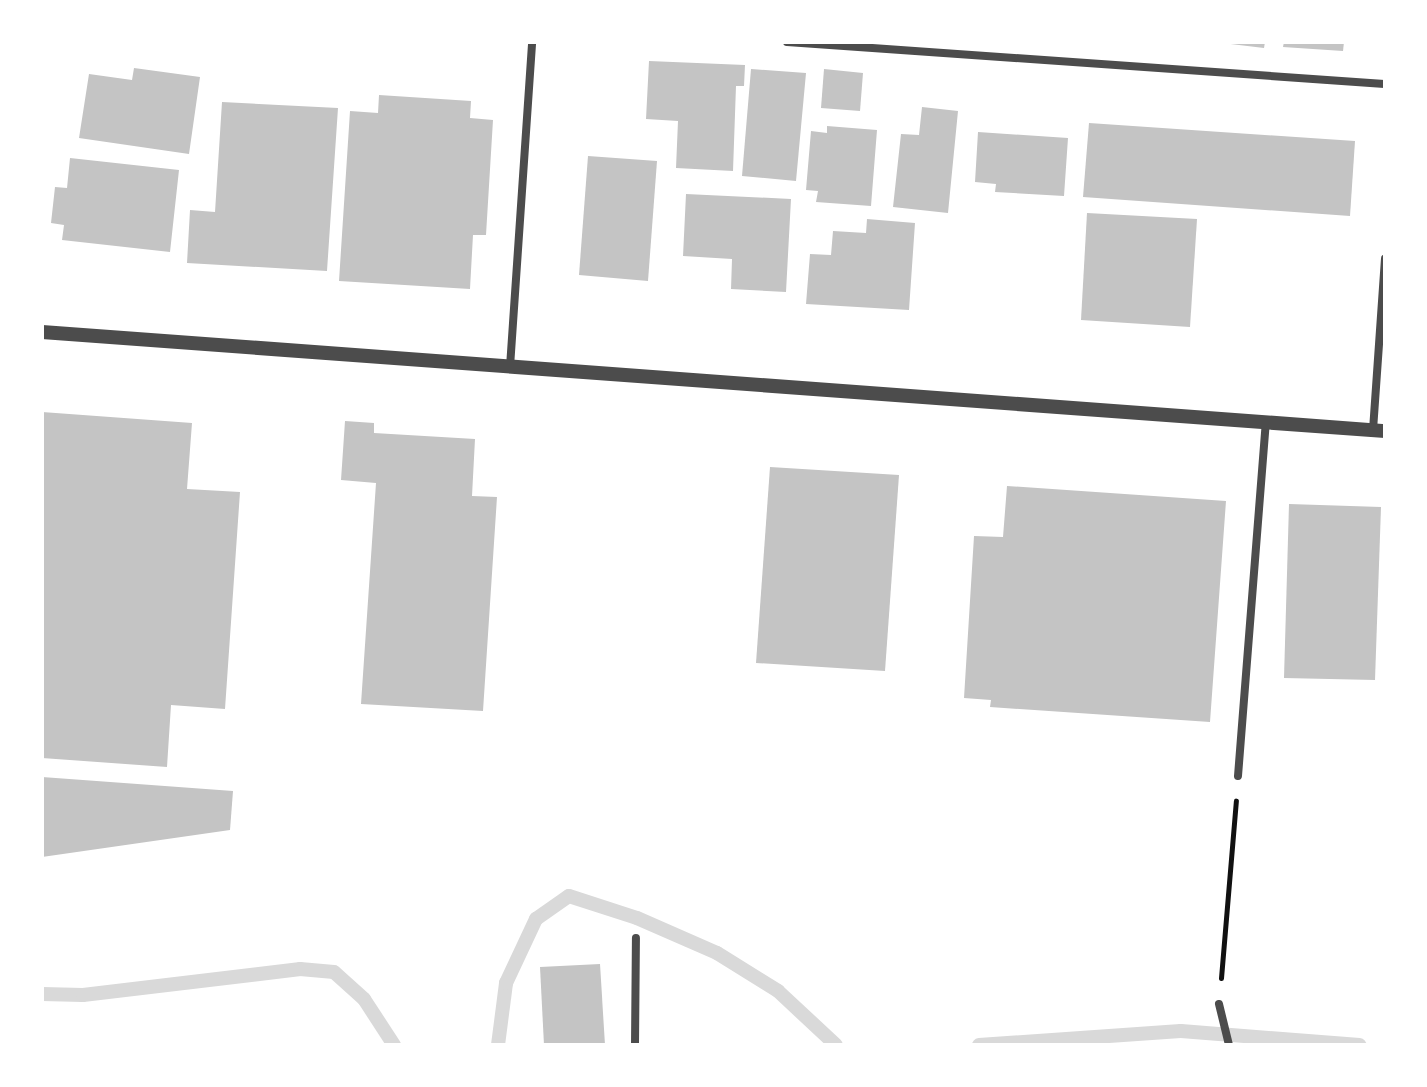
<!DOCTYPE html>
<style>
body{margin:0}
#map{position:relative;width:1427px;height:1087px;overflow:hidden;background:#fff;font-family:"Titillium Web",sans-serif}
div>[style]{position:absolute}
.stream>*{height:14px;margin:-7px;padding:0 7px;transform-origin:7px;border-radius:7px;background:#d9d9d9}
.building>*{inset:0;background:#c4c4c4}
.path>*{height:5px;margin:-2.5px;padding:0 2.5px;transform-origin:2.5px;border-radius:2.5px;background:#111}
.minor>*{height:8px;margin:-4px;padding:0 4px;transform-origin:4px;border-radius:4px;background:#4c4c4c}
.tertiary>*{height:14px;margin:-7px;padding:0 7px;transform-origin:7px;border-radius:7px;background:#4c4c4c}
span{translate:-50% -50%;white-space:nowrap;text-align:center;line-height:1.15;-webkit-text-stroke:7px #fff;paint-order:stroke}
.frame{position:absolute;inset:0;border:44px solid #fff;pointer-events:none}
</style>
<div id="map">
<div class="stream">
<div style="left:42px;top:994px;width:41px;rotate:1.4deg"></div>
<div style="left:83px;top:995px;width:219px;rotate:-6.8deg"></div>
<div style="left:300px;top:969px;width:34px;rotate:5deg"></div>
<div style="left:334px;top:972px;width:40px;rotate:42deg"></div>
<div style="left:364px;top:999px;width:55px;rotate:56.9deg"></div>
<div style="left:498px;top:1045px;width:63px;rotate:-82.6deg"></div>
<div style="left:506px;top:983px;width:71px;rotate:-64.9deg"></div>
<div style="left:536px;top:919px;width:40px;rotate:-34.9deg"></div>
<div style="left:569px;top:896px;width:71px;rotate:17.9deg"></div>
<div style="left:637px;top:918px;width:87px;rotate:23.6deg"></div>
<div style="left:717px;top:953px;width:72px;rotate:31.9deg"></div>
<div style="left:778px;top:991px;width:79px;rotate:43deg"></div>
<div style="left:979px;top:1045px;width:202px;rotate:-4deg"></div>
<div style="left:1181px;top:1031px;width:179px;rotate:4.5deg"></div>
</div>
<div class="building">
<div style="clip-path:polygon(1214px 42px,1265px 42px,1264px 48px)"></div>
<div style="clip-path:polygon(1284px 42px,1344px 42px,1343px 51px,1283px 47px)"></div>
<div style="clip-path:polygon(649px 61px,745px 65px,744px 86px,736px 86px,733px 171px,676px 168px,678px 121px,646px 119px)"></div>
<div style="clip-path:polygon(134px 68px,200px 77px,189px 154px,79px 138px,89px 74px,132px 80px)"></div>
<div style="clip-path:polygon(751px 69px,806px 73px,796px 181px,742px 176px)"></div>
<div style="clip-path:polygon(824px 69px,863px 73px,860px 111px,821px 108px)"></div>
<div style="clip-path:polygon(379px 95px,471px 101px,470px 118px,493px 120px,486px 235px,473px 235px,470px 289px,339px 281px,350px 111px,378px 113px)"></div>
<div style="clip-path:polygon(222px 102px,338px 108px,327px 271px,187px 263px,190px 210px,215px 212px)"></div>
<div style="clip-path:polygon(922px 107px,958px 111px,948px 213px,893px 207px,901px 134px,919px 135px)"></div>
<div style="clip-path:polygon(1089px 123px,1355px 141px,1350px 216px,1083px 197px)"></div>
<div style="clip-path:polygon(827px 126px,877px 130px,871px 206px,816px 202px,818px 191px,806px 190px,811px 131px,827px 133px)"></div>
<div style="clip-path:polygon(978px 132px,1068px 138px,1064px 196px,995px 192px,996px 184px,975px 182px)"></div>
<div style="clip-path:polygon(588px 156px,657px 161px,648px 281px,579px 275px)"></div>
<div style="clip-path:polygon(70px 158px,179px 170px,170px 252px,62px 240px,64px 225px,51px 223px,55px 187px,67px 188px)"></div>
<div style="clip-path:polygon(686px 194px,791px 199px,786px 292px,731px 289px,732px 259px,683px 256px)"></div>
<div style="clip-path:polygon(1087px 213px,1197px 219px,1190px 327px,1081px 320px)"></div>
<div style="clip-path:polygon(867px 219px,915px 223px,909px 310px,806px 304px,810px 254px,831px 255px,833px 231px,866px 233px)"></div>
<div style="clip-path:polygon(42px 412px,192px 423px,187px 489px,240px 492px,225px 709px,171px 705px,167px 767px,42px 758px)"></div>
<div style="clip-path:polygon(345px 421px,374px 423px,374px 433px,475px 439px,472px 496px,497px 497px,483px 711px,361px 704px,376px 483px,341px 480px)"></div>
<div style="clip-path:polygon(770px 467px,899px 475px,885px 671px,756px 663px)"></div>
<div style="clip-path:polygon(1007px 486px,1226px 501px,1210px 722px,990px 707px,991px 700px,964px 698px,974px 536px,1003px 537px)"></div>
<div style="clip-path:polygon(1289px 504px,1381px 507px,1375px 680px,1284px 678px)"></div>
<div style="clip-path:polygon(42px 777px,233px 791px,230px 830px,42px 857px)"></div>
<div style="clip-path:polygon(600px 964px,605px 1045px,544px 1045px,540px 967px)"></div>
</div>
<div class="path">
<div style="left:1221px;top:978px;width:178px;rotate:-85.2deg"></div>
</div>
<div class="minor">
<div style="left:787px;top:42px;width:599px;rotate:4.02deg"></div>
<div style="left:510px;top:367px;width:326px;rotate:-86.1deg"></div>
<div style="left:1373px;top:430px;width:172px;rotate:-86deg"></div>
<div style="left:1238px;top:776px;width:353px;rotate:-85.5deg"></div>
<div style="left:1219px;top:1004px;width:42px;rotate:76.3deg"></div>
<div style="left:635px;top:1045px;width:107px;rotate:-89.5deg"></div>
</div>
<div class="tertiary">
<div style="left:42px;top:332px;width:1347px;rotate:4.22deg"></div>
</div>
<div class="frame"></div>
</div>
